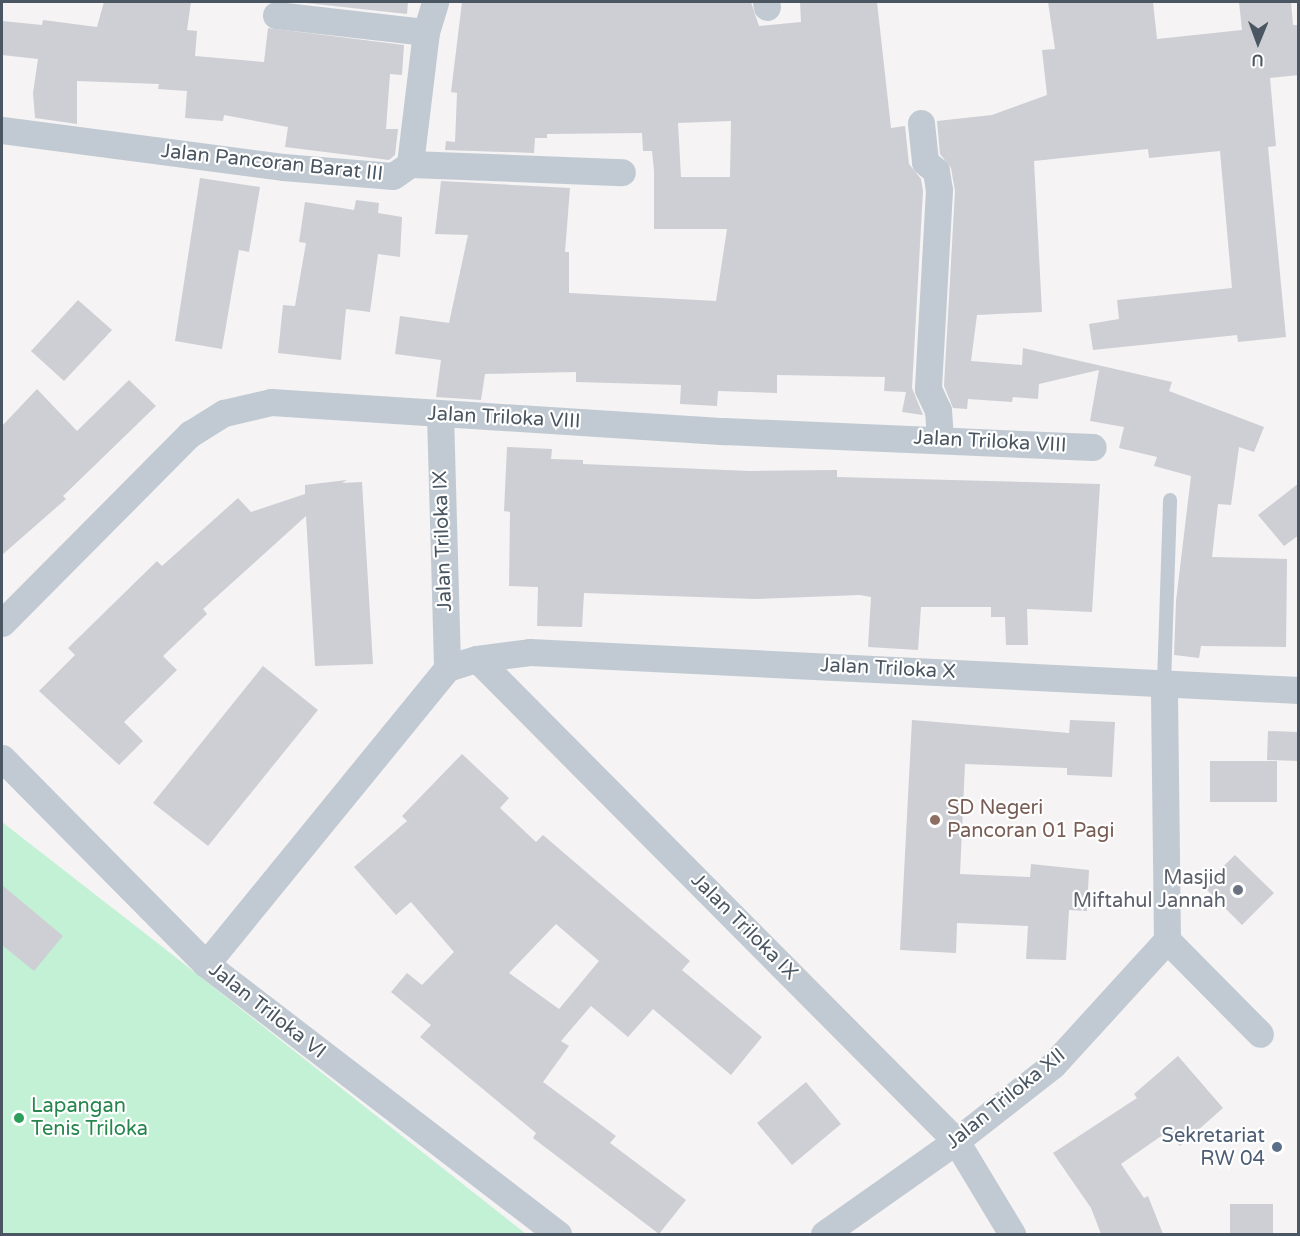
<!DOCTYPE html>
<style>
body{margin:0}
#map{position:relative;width:1300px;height:1236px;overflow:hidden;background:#f5f3f3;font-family:"Varela Round",sans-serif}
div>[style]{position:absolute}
.green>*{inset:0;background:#c3f1d5}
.building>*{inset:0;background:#cdcfd5}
.service>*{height:14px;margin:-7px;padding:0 7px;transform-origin:7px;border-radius:7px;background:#c1cad2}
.minor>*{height:27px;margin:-13.5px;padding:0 13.5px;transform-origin:13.5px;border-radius:13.5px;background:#c1cad2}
.dots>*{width:16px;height:16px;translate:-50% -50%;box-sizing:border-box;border:3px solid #fff;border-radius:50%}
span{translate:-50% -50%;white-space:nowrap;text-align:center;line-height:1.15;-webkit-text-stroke:4.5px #fff;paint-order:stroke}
.street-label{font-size:20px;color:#4a5661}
.education-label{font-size:20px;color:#785e54}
.left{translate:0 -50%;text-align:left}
.worship-label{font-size:20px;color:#5b616d}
.right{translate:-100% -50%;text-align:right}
.leisure-label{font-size:20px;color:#27864d}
.service-label{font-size:20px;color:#4e5e75}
.frame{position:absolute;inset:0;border:3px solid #4a5661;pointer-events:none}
.north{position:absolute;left:1228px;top:12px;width:60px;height:60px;-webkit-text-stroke:4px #fff;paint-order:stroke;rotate:181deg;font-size:16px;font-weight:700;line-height:24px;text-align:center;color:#4a5661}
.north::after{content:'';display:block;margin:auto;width:21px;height:27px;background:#4a5661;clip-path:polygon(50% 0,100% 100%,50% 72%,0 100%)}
</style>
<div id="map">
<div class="green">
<div style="clip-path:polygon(2px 822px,160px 945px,526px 1234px,2px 1234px)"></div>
</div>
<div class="building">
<div style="clip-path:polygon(104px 2px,191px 2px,187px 30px,197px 31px,195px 56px,264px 62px,268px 28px,404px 45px,402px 75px,390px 74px,386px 129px,398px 129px,395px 155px,389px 160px,285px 147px,288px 127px,224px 115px,223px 121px,185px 118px,187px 91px,158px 89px,159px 84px,77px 81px,77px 124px,35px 118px,33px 93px,38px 59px,2px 55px,2px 21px,42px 25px,43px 20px,97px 27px)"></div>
<div style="clip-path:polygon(297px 2px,408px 2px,407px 14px)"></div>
<div style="clip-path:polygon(evenodd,462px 2px,751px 2px,759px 26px,801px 22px,800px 2px,877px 2px,891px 128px,905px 126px,909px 164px,921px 179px,923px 191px,912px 388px,923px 415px,902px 412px,906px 392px,884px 391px,885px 377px,777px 375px,777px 393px,718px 391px,717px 406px,680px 404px,681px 385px,576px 382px,576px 372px,485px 374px,481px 400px,436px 397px,441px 360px,395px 354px,400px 316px,449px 323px,468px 235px,435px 234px,441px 181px,570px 188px,565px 252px,569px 252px,569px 293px,716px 301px,727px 229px,654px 229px,654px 171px,652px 151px,643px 151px,642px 133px,547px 134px,547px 138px,535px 138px,534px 153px,445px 150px,446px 141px,455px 142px,457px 93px,451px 92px,462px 2px,731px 121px,730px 177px,681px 177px,678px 123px,731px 121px)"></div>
<div style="clip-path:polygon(1048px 2px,1153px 2px,1157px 39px,1242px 30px,1239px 2px,1291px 2px,1293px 25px,1299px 25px,1299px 75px,1270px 78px,1276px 146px,1268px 147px,1286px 337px,1238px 342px,1237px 335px,1093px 350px,1089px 324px,1119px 319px,1117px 300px,1232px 288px,1220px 151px,1149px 158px,1148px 149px,1034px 161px,1042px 312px,977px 315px,971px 361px,1022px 365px,1023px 348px,1172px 382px,1169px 391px,1264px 427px,1254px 452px,1239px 447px,1231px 505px,1218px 504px,1212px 557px,1287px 559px,1286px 647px,1201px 646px,1199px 658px,1174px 655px,1176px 601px,1191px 476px,1154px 466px,1157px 457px,1119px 448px,1124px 427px,1090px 421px,1099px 370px,1039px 384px,1038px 399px,1013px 397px,1012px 402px,968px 399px,967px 409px,953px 408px,944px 386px,955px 191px,951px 168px,940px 154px,937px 121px,992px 115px,1047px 95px,1042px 50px,1055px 49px)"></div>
<div style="clip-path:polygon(200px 178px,260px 187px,249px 252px,239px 250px,222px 349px,175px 341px)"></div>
<div style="clip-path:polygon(356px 200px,379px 203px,378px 213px,402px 217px,400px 257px,378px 254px,370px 312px,346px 309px,341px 360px,278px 353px,283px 305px,295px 306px,306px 243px,299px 242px,305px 202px,354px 210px)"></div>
<div style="clip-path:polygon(78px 300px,112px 330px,64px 381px,31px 351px)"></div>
<div style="clip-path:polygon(129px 380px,156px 406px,63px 496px,66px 499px,2px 555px,2px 426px,37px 389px,77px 431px)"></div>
<div style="clip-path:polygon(507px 447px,552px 449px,551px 459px,583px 460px,583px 464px,750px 471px,837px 470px,837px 477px,1100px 484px,1092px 612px,1027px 609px,1028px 645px,1006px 645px,1005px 617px,991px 617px,991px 607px,921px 607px,918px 650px,868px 647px,871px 597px,860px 595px,755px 599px,584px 593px,582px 627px,537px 626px,538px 587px,509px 586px,510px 512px,504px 511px)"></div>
<div style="clip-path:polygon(347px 480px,342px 483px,362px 482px,373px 664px,315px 666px,306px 516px,203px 609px,207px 614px,163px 656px,177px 670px,124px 722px,143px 741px,119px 765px,39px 691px,75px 655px,68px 648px,157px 561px,162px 566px,238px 498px,251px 512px,305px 494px,305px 485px)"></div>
<div style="clip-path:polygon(1299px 483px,1299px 535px,1284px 546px,1258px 515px)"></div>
<div style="clip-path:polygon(263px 666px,318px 710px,208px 846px,153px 803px)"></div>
<div style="clip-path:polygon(912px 720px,1069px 733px,1070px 720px,1115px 722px,1112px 777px,1067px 775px,1067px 768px,965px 764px,960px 874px,1030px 877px,1031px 864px,1089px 870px,1087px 911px,1069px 910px,1066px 960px,1026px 959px,1028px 926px,957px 923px,956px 953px,900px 950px)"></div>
<div style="clip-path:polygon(1268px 731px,1299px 732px,1299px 761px,1267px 760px)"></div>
<div style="clip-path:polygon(evenodd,462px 754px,509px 798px,500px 808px,536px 842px,543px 835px,690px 961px,682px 970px,762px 1037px,731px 1075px,653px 1009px,628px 1037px,591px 1006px,561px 1041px,569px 1046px,543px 1082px,616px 1136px,610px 1143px,686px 1200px,659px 1234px,533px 1138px,536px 1133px,420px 1037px,431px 1025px,391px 992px,407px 973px,422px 985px,454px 952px,411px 902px,396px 915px,354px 867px,407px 821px,402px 816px,462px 754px,556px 924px,599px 961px,559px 1009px,509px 973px,556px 924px)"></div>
<div style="clip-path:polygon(1210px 761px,1277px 761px,1277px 802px,1210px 802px)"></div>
<div style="clip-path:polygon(1235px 855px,1274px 893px,1242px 925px,1203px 886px)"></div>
<div style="clip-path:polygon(2px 885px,63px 936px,34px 971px,2px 945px)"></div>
<div style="clip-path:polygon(1178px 1056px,1223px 1108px,1180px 1146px,1167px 1132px,1121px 1164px,1144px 1198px,1148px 1196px,1163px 1234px,1101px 1234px,1091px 1208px,1053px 1153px,1137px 1098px,1134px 1094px)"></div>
<div style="clip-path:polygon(806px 1082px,841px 1124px,792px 1165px,757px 1123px)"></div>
<div style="clip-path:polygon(1230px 1204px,1273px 1204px,1273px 1234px,1230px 1234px)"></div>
</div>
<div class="service">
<div style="left:1164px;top:683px;width:183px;rotate:-88.1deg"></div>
</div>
<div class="minor">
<div style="left:766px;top:2px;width:5px;rotate:79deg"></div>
<div style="left:276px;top:15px;width:151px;rotate:6.5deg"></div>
<div style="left:921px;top:123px;width:39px;rotate:84deg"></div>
<div style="left:925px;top:162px;width:14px;rotate:39deg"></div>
<div style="left:936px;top:171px;width:19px;rotate:81deg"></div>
<div style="left:939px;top:190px;width:199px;rotate:93.2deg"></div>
<div style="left:928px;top:389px;width:23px;rotate:65deg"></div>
<div style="left:938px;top:410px;width:30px;rotate:86deg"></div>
<div style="left:2px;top:130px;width:283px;rotate:7.5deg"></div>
<div style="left:283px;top:167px;width:110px;rotate:4.7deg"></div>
<div style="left:393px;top:176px;width:21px;rotate:-35deg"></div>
<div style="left:410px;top:164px;width:133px;rotate:-83.1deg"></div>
<div style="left:426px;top:32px;width:31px;rotate:-73deg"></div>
<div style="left:410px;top:164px;width:212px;rotate:2.2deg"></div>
<div style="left:440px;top:414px;width:254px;rotate:88.4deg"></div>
<div style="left:447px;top:668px;width:31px;rotate:-17deg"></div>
<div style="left:477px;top:659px;width:680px;rotate:45.18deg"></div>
<div style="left:956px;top:1141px;width:109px;rotate:58.9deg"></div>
<div style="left:2px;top:623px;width:267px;rotate:-45.2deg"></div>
<div style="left:190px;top:434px;width:40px;rotate:-32deg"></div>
<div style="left:224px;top:413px;width:48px;rotate:-13.2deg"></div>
<div style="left:271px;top:402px;width:454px;rotate:3.7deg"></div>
<div style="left:724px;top:431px;width:369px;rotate:2.5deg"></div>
<div style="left:477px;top:659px;width:53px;rotate:-7.5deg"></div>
<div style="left:530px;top:652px;width:769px;rotate:2.83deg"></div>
<div style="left:2px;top:758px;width:290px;rotate:45.3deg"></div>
<div style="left:206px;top:964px;width:444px;rotate:37.5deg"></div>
<div style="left:1167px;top:940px;width:132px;rotate:45.3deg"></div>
<div style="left:206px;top:964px;width:382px;rotate:-50.8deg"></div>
<div style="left:824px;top:1234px;width:161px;rotate:-35.2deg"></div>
<div style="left:956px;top:1141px;width:123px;rotate:-38.1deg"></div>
<div style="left:1053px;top:1065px;width:169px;rotate:-47.6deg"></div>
<div style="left:1167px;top:940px;width:257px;rotate:-90.7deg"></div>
</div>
<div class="dots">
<div style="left:935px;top:820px;background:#8d6e63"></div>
<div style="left:1238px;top:890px;background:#6b7280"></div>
<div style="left:19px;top:1118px;background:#2e9e5b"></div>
<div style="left:1277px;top:1147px;background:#5c6f8a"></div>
</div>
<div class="street-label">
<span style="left:272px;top:163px;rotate:6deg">Jalan Pancoran Barat III</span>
<span style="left:504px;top:418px;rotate:3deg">Jalan Triloka VIII</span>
<span style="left:990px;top:442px;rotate:3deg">Jalan Triloka VIII</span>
<span style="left:443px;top:541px;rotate:-92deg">Jalan Triloka IX</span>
<span style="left:888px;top:669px;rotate:3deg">Jalan Triloka X</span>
<span style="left:744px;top:927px;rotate:45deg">Jalan Triloka IX</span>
<span style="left:267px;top:1011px;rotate:38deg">Jalan Triloka VI</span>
<span style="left:1006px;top:1099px;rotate:-39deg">Jalan Triloka XII</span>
</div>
<div class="education-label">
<span class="left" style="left:947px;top:820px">SD Negeri<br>Pancoran 01 Pagi</span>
</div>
<div class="worship-label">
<span class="right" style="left:1226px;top:890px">Masjid<br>Miftahul Jannah</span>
</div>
<div class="leisure-label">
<span class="left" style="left:31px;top:1118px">Lapangan<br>Tenis Triloka</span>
</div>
<div class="service-label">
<span class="right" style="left:1265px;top:1148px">Sekretariat<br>RW 04</span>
</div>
<div class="frame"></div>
<div class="north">U</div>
</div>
